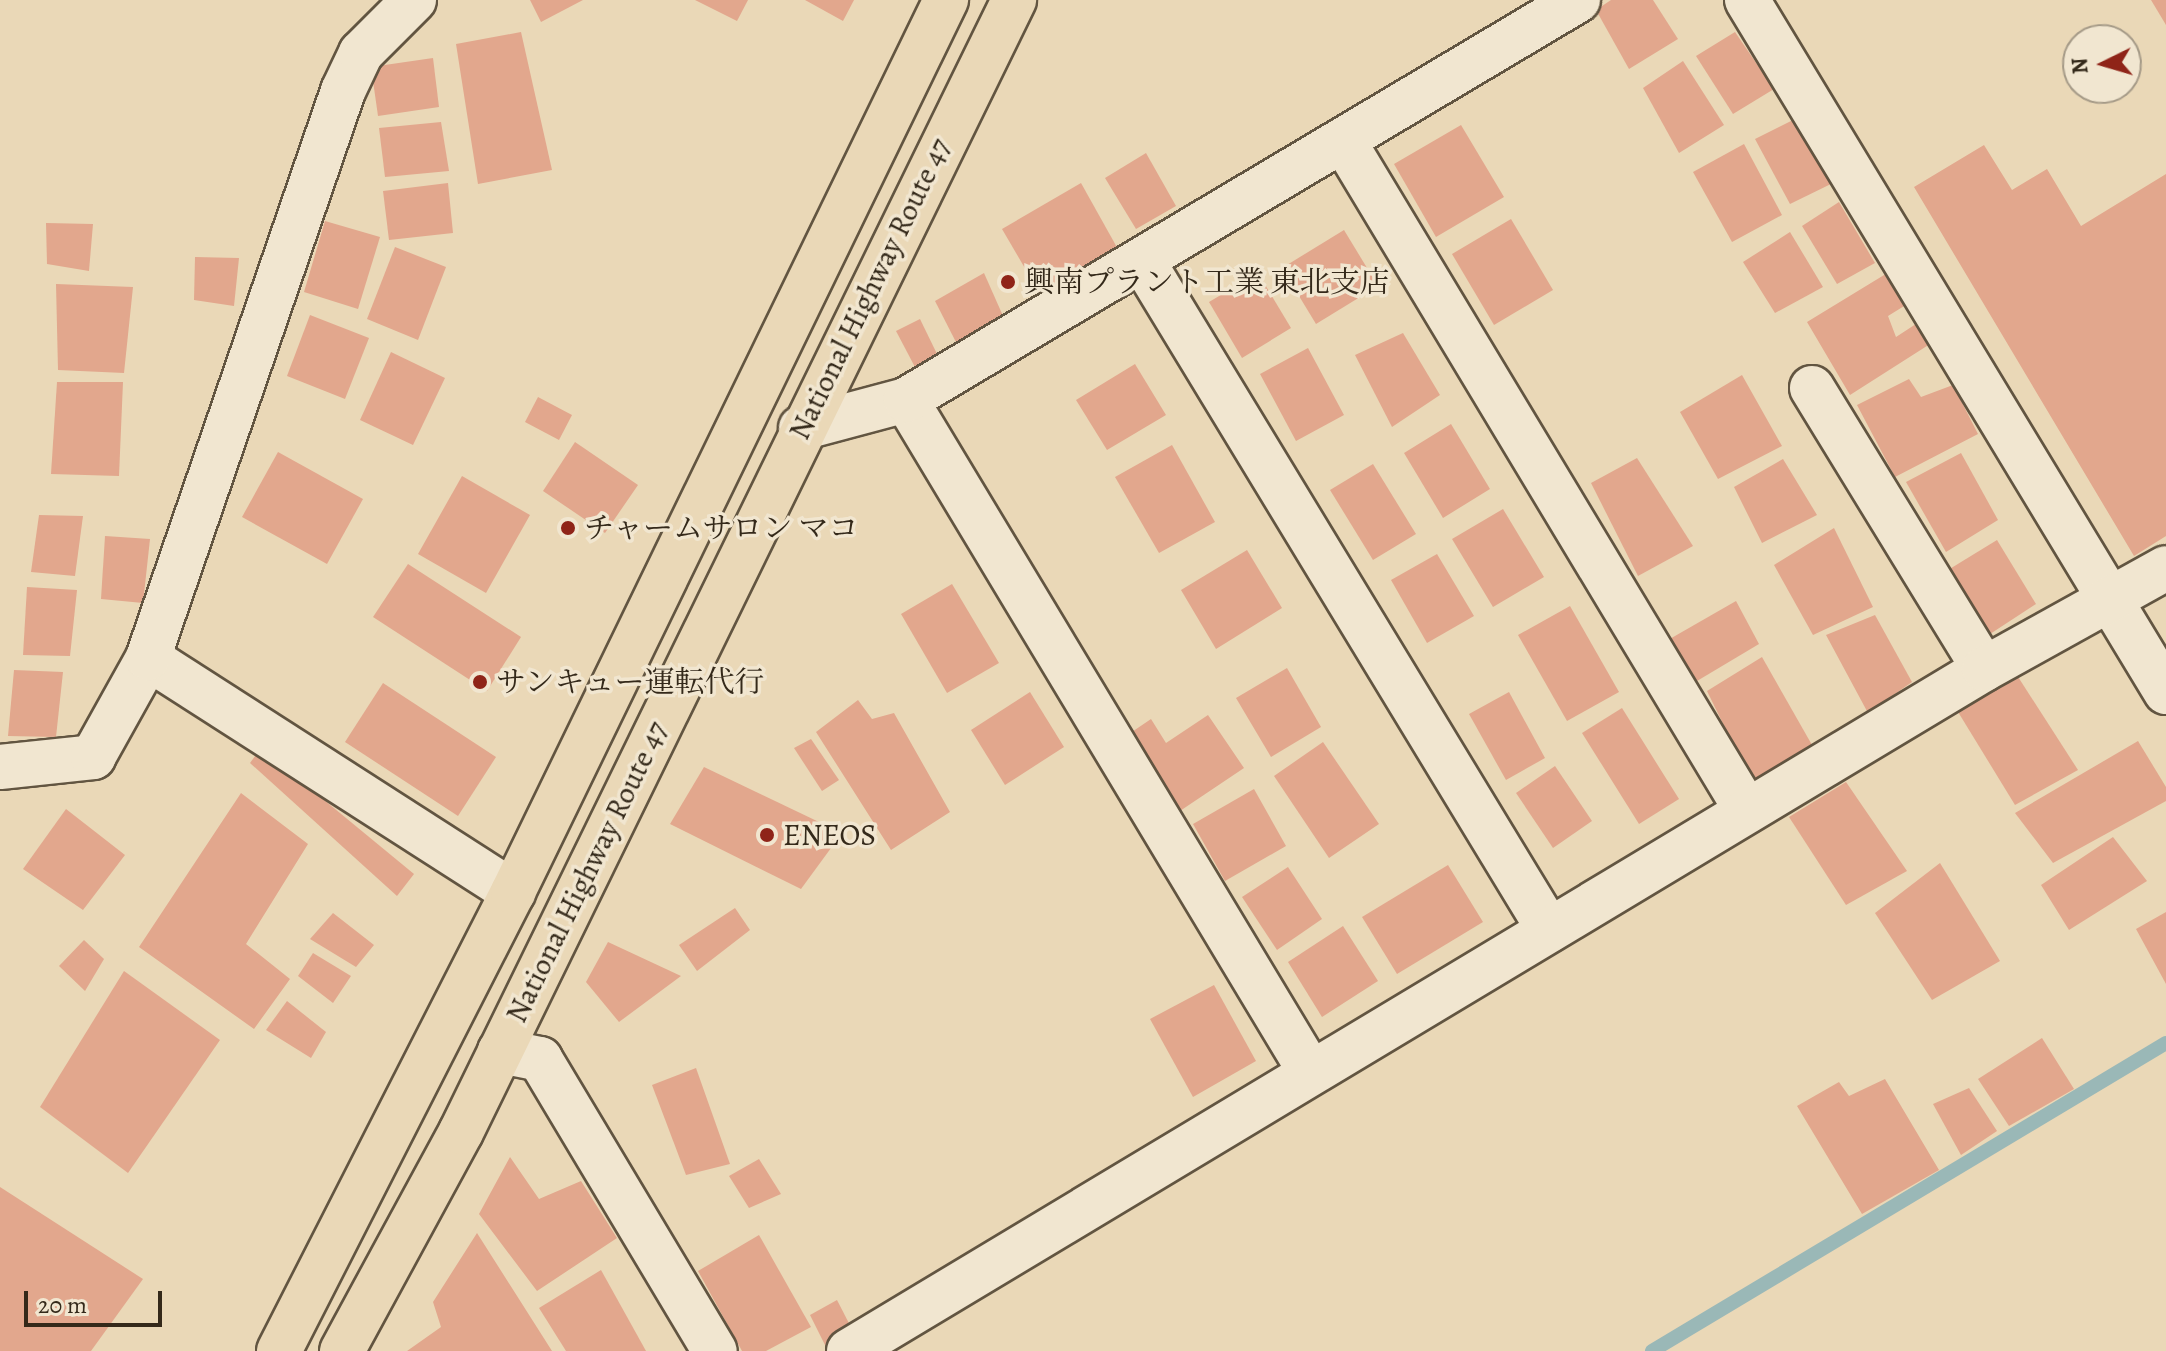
<!DOCTYPE html>
<meta charset="utf-8">
<style>
body{margin:0}
#map{position:relative;width:2166px;height:1351px;overflow:hidden;background:#ead8b7;font-family:Alegreya,"Noto Serif JP",serif}
div>[style]{position:absolute}
.stream>*{height:14px;margin:-7px;padding:0 7px;transform-origin:7px;border-radius:7px;background:#9ab8b7}
.building>*{inset:0;background:#e2a78d}
.roads{filter:drop-shadow(2px 0 #625541) drop-shadow(-2px 0 #625541) drop-shadow(0 2px #625541) drop-shadow(0 -2px #625541)}
.minor>*{height:44px;margin:-22px;padding:0 22px;transform-origin:22px;border-radius:22px;background:#f1e6d0}
.highway>*{height:44px;margin:-22px;padding:0 22px;transform-origin:22px;border-radius:22px;background:#ead8b7}
.dots>*{width:22px;height:22px;translate:-50% -50%;box-sizing:border-box;border:4px solid #f1e6d0;border-radius:50%}
span{translate:-50% -50%;white-space:nowrap;text-align:center;line-height:1.15;-webkit-text-stroke:7px #f1e6d0;paint-order:stroke}
.poi-label{font-size:30px;color:#34291a}
.left{translate:0 -50%;text-align:left}
.street-label{font-size:30px;color:#34291a}
.north{position:absolute;left:2062px;top:24px;width:80px;height:80px;box-sizing:border-box;background:#f1e6d0;border:2px solid #a59a87;border-radius:50%;rotate:265deg;font-size:22px;font-weight:700;line-height:32px;text-align:center;color:#34291a}
.north::after{content:'';display:block;margin:auto;width:28px;height:36px;background:#8f2418;clip-path:polygon(50% 0,100% 100%,50% 72%,0 100%)}
.scale{position:absolute;left:24px;top:1291px;width:138px;height:36px;box-sizing:border-box;border:4px solid #34291a;border-top:0;padding-left:10px;font-size:24px;line-height:28px;white-space:nowrap;color:#34291a;-webkit-text-stroke:6px #f1e6d0;paint-order:stroke}
</style>
<div id="map">
<div class="stream">
<div style="left:1652px;top:1351px;width:599px;rotate:-30.93deg"></div>
</div>
<div class="building">
<div style="clip-path:polygon(530px 0,583px 0,541px 22px)"></div>
<div style="clip-path:polygon(695px 0,748px 0,737px 21px)"></div>
<div style="clip-path:polygon(805px 0,854px 0,843px 21px)"></div>
<div style="clip-path:polygon(1611px 0,1653px 0,1678px 39px,1629px 69px,1596px 10px)"></div>
<div style="clip-path:polygon(2151px 0,2166px 0,2166px 25px)"></div>
<div style="clip-path:polygon(521px 32px,552px 170px,478px 184px,456px 44px)"></div>
<div style="clip-path:polygon(1735px 32px,1774px 89px,1733px 114px,1696px 56px)"></div>
<div style="clip-path:polygon(433px 58px,439px 107px,378px 116px,371px 67px)"></div>
<div style="clip-path:polygon(1683px 61px,1724px 125px,1679px 153px,1643px 88px)"></div>
<div style="clip-path:polygon(1799px 117px,1835px 182px,1790px 204px,1755px 139px)"></div>
<div style="clip-path:polygon(441px 122px,449px 171px,385px 177px,379px 128px)"></div>
<div style="clip-path:polygon(1461px 125px,1504px 197px,1436px 237px,1394px 164px)"></div>
<div style="clip-path:polygon(1744px 144px,1782px 215px,1732px 242px,1693px 172px)"></div>
<div style="clip-path:polygon(1984px 145px,2012px 190px,2047px 169px,2081px 226px,2166px 174px,2166px 536px,2134px 556px,1914px 187px)"></div>
<div style="clip-path:polygon(1146px 153px,1176px 206px,1136px 229px,1105px 178px)"></div>
<div style="clip-path:polygon(448px 183px,453px 233px,389px 240px,383px 191px)"></div>
<div style="clip-path:polygon(1081px 183px,1119px 251px,1040px 294px,1002px 229px)"></div>
<div style="clip-path:polygon(1839px 202px,1875px 263px,1837px 284px,1802px 226px)"></div>
<div style="clip-path:polygon(1511px 219px,1553px 290px,1494px 325px,1452px 254px)"></div>
<div style="clip-path:polygon(325px 221px,380px 237px,358px 309px,304px 292px)"></div>
<div style="clip-path:polygon(46px 223px,93px 224px,89px 271px,47px 264px)"></div>
<div style="clip-path:polygon(1344px 230px,1378px 286px,1316px 324px,1282px 268px)"></div>
<div style="clip-path:polygon(1790px 232px,1823px 287px,1775px 313px,1743px 262px)"></div>
<div style="clip-path:polygon(395px 247px,446px 267px,418px 340px,367px 319px)"></div>
<div style="clip-path:polygon(195px 257px,239px 258px,234px 306px,194px 300px)"></div>
<div style="clip-path:polygon(1889px 272px,1909px 303px,1888px 316px,1896px 337px,1919px 322px,1930px 344px,1850px 395px,1807px 322px)"></div>
<div style="clip-path:polygon(984px 273px,1007px 325px,960px 350px,935px 301px)"></div>
<div style="clip-path:polygon(1258px 273px,1291px 328px,1242px 358px,1209px 302px)"></div>
<div style="clip-path:polygon(56px 284px,133px 287px,124px 373px,58px 370px)"></div>
<div style="clip-path:polygon(310px 315px,369px 338px,345px 399px,287px 376px)"></div>
<div style="clip-path:polygon(920px 319px,938px 356px,916px 369px,896px 331px)"></div>
<div style="clip-path:polygon(1403px 333px,1440px 395px,1392px 427px,1355px 355px)"></div>
<div style="clip-path:polygon(1308px 348px,1344px 415px,1296px 441px,1260px 374px)"></div>
<div style="clip-path:polygon(391px 352px,445px 378px,413px 445px,360px 420px)"></div>
<div style="clip-path:polygon(1135px 364px,1166px 415px,1107px 450px,1076px 400px)"></div>
<div style="clip-path:polygon(1742px 375px,1782px 446px,1718px 479px,1680px 412px)"></div>
<div style="clip-path:polygon(1909px 379px,1921px 397px,1953px 385px,1978px 434px,1895px 477px,1857px 405px)"></div>
<div style="clip-path:polygon(57px 382px,123px 382px,119px 476px,51px 474px)"></div>
<div style="clip-path:polygon(538px 397px,572px 415px,559px 440px,525px 422px)"></div>
<div style="clip-path:polygon(1451px 424px,1490px 489px,1443px 518px,1404px 453px)"></div>
<div style="clip-path:polygon(575px 442px,638px 485px,605px 533px,543px 491px)"></div>
<div style="clip-path:polygon(1172px 445px,1215px 522px,1159px 553px,1115px 477px)"></div>
<div style="clip-path:polygon(278px 452px,363px 499px,327px 564px,242px 517px)"></div>
<div style="clip-path:polygon(1961px 453px,1998px 520px,1946px 552px,1906px 482px)"></div>
<div style="clip-path:polygon(1637px 458px,1693px 546px,1638px 576px,1591px 483px)"></div>
<div style="clip-path:polygon(1783px 459px,1817px 515px,1762px 543px,1734px 487px)"></div>
<div style="clip-path:polygon(1373px 464px,1416px 534px,1373px 560px,1330px 490px)"></div>
<div style="clip-path:polygon(462px 476px,530px 515px,486px 593px,418px 554px)"></div>
<div style="clip-path:polygon(1503px 509px,1544px 577px,1493px 607px,1452px 539px)"></div>
<div style="clip-path:polygon(39px 515px,83px 516px,75px 576px,31px 572px)"></div>
<div style="clip-path:polygon(1834px 528px,1873px 607px,1813px 635px,1774px 565px)"></div>
<div style="clip-path:polygon(105px 536px,150px 539px,143px 603px,101px 599px)"></div>
<div style="clip-path:polygon(1997px 540px,2036px 604px,1987px 636px,1948px 570px)"></div>
<div style="clip-path:polygon(1247px 550px,1282px 608px,1216px 649px,1181px 590px)"></div>
<div style="clip-path:polygon(1437px 554px,1474px 616px,1427px 643px,1391px 580px)"></div>
<div style="clip-path:polygon(408px 564px,521px 637px,487px 691px,373px 617px)"></div>
<div style="clip-path:polygon(952px 584px,999px 663px,947px 693px,901px 614px)"></div>
<div style="clip-path:polygon(27px 587px,77px 590px,70px 656px,23px 655px)"></div>
<div style="clip-path:polygon(1736px 601px,1759px 644px,1697px 681px,1668px 640px)"></div>
<div style="clip-path:polygon(1570px 606px,1619px 692px,1567px 721px,1518px 635px)"></div>
<div style="clip-path:polygon(1875px 615px,1912px 682px,1868px 713px,1826px 635px)"></div>
<div style="clip-path:polygon(1762px 657px,1816px 752px,1753px 785px,1707px 691px)"></div>
<div style="clip-path:polygon(1287px 668px,1321px 727px,1271px 757px,1236px 698px)"></div>
<div style="clip-path:polygon(2013px 669px,2078px 770px,2015px 805px,1955px 707px)"></div>
<div style="clip-path:polygon(14px 670px,63px 672px,56px 737px,8px 736px)"></div>
<div style="clip-path:polygon(383px 683px,496px 757px,458px 816px,345px 742px)"></div>
<div style="clip-path:polygon(1030px 692px,1064px 747px,1005px 785px,971px 730px)"></div>
<div style="clip-path:polygon(1509px 692px,1545px 758px,1506px 780px,1469px 714px)"></div>
<div style="clip-path:polygon(858px 700px,872px 719px,894px 713px,950px 812px,891px 850px,816px 732px)"></div>
<div style="clip-path:polygon(1622px 708px,1679px 799px,1639px 824px,1582px 733px)"></div>
<div style="clip-path:polygon(1208px 715px,1244px 768px,1174px 815px,1123px 738px,1151px 719px,1166px 743px)"></div>
<div style="clip-path:polygon(811px 739px,839px 780px,822px 791px,794px 748px)"></div>
<div style="clip-path:polygon(2138px 741px,2166px 787px,2166px 801px,2053px 863px,2015px 813px)"></div>
<div style="clip-path:polygon(1323px 742px,1379px 824px,1329px 858px,1274px 776px)"></div>
<div style="clip-path:polygon(261px 748px,414px 874px,397px 896px,250px 763px)"></div>
<div style="clip-path:polygon(1555px 766px,1592px 821px,1553px 848px,1516px 793px)"></div>
<div style="clip-path:polygon(704px 767px,842px 833px,801px 889px,670px 824px)"></div>
<div style="clip-path:polygon(1846px 782px,1907px 871px,1846px 905px,1789px 817px)"></div>
<div style="clip-path:polygon(1254px 789px,1286px 846px,1225px 881px,1193px 824px)"></div>
<div style="clip-path:polygon(241px 793px,308px 844px,246px 944px,290px 979px,254px 1029px,139px 947px)"></div>
<div style="clip-path:polygon(66px 809px,125px 855px,83px 910px,23px 869px)"></div>
<div style="clip-path:polygon(2113px 837px,2147px 881px,2069px 930px,2041px 885px)"></div>
<div style="clip-path:polygon(1940px 863px,2000px 961px,1932px 1000px,1875px 913px)"></div>
<div style="clip-path:polygon(1448px 865px,1483px 922px,1397px 974px,1362px 917px)"></div>
<div style="clip-path:polygon(1288px 867px,1322px 919px,1277px 950px,1242px 897px)"></div>
<div style="clip-path:polygon(735px 908px,750px 930px,697px 971px,679px 945px)"></div>
<div style="clip-path:polygon(2166px 912px,2166px 984px,2136px 929px)"></div>
<div style="clip-path:polygon(333px 913px,374px 945px,356px 967px,310px 939px)"></div>
<div style="clip-path:polygon(1343px 926px,1378px 981px,1322px 1017px,1288px 962px)"></div>
<div style="clip-path:polygon(84px 940px,104px 959px,85px 991px,59px 966px)"></div>
<div style="clip-path:polygon(608px 942px,681px 976px,619px 1022px,586px 982px)"></div>
<div style="clip-path:polygon(313px 953px,351px 976px,333px 1003px,298px 976px)"></div>
<div style="clip-path:polygon(124px 971px,220px 1040px,128px 1173px,40px 1107px)"></div>
<div style="clip-path:polygon(1214px 985px,1256px 1061px,1193px 1097px,1150px 1019px)"></div>
<div style="clip-path:polygon(287px 1001px,326px 1032px,311px 1058px,266px 1030px)"></div>
<div style="clip-path:polygon(2042px 1038px,2074px 1089px,2009px 1126px,1978px 1079px)"></div>
<div style="clip-path:polygon(696px 1068px,730px 1164px,686px 1175px,652px 1085px)"></div>
<div style="clip-path:polygon(1885px 1079px,1939px 1170px,1862px 1214px,1797px 1106px,1839px 1082px,1849px 1096px)"></div>
<div style="clip-path:polygon(1969px 1088px,1997px 1131px,1961px 1155px,1933px 1104px)"></div>
<div style="clip-path:polygon(510px 1157px,539px 1199px,581px 1181px,617px 1238px,537px 1291px,479px 1214px)"></div>
<div style="clip-path:polygon(759px 1159px,781px 1194px,749px 1208px,729px 1176px)"></div>
<div style="clip-path:polygon(0 1187px,143px 1279px,91px 1351px,0 1351px)"></div>
<div style="clip-path:polygon(477px 1233px,552px 1351px,407px 1351px,441px 1327px,433px 1302px)"></div>
<div style="clip-path:polygon(759px 1235px,811px 1327px,766px 1351px,742px 1351px,698px 1271px)"></div>
<div style="clip-path:polygon(601px 1270px,646px 1351px,566px 1351px,539px 1308px)"></div>
<div style="clip-path:polygon(837px 1300px,855px 1335px,827px 1349px,810px 1315px)"></div>
</div>
<div class="roads">
<div class="minor">
<div style="left:1747px;top:0;width:809px;rotate:58.81deg"></div>
<div style="left:1343px;top:140px;width:783px;rotate:58.95deg"></div>
<div style="left:1142px;top:260px;width:784px;rotate:58.72deg"></div>
<div style="left:1812px;top:388px;width:329px;rotate:58.5deg"></div>
<div style="left:906px;top:400px;width:785px;rotate:58.96deg"></div>
<div style="left:801px;top:428px;width:109px;rotate:-14.9deg"></div>
<div style="left:906px;top:400px;width:782px;rotate:-30.76deg"></div>
<div style="left:148px;top:658px;width:434px;rotate:32.7deg"></div>
<div style="left:0;top:767px;width:94px;rotate:-6.1deg"></div>
<div style="left:93px;top:757px;width:113px;rotate:-60.9deg"></div>
<div style="left:148px;top:658px;width:600px;rotate:-71.02deg"></div>
<div style="left:343px;top:91px;width:42px;rotate:-64.7deg"></div>
<div style="left:361px;top:53px;width:75px;rotate:-45deg"></div>
<div style="left:500px;top:1051px;width:41px;rotate:11.3deg"></div>
<div style="left:540px;top:1059px;width:340px;rotate:59.1deg"></div>
<div style="left:849px;top:1351px;width:1324px;rotate:-31deg"></div>
<div style="left:1984px;top:669px;width:208px;rotate:-29deg"></div>
</div>
<div class="highway">
<div style="left:279px;top:1351px;width:515px;rotate:-62.99deg"></div>
<div style="left:513px;top:892px;width:992px;rotate:-64.11deg"></div>
<div style="left:342px;top:1351px;width:249px;rotate:-61.5deg"></div>
<div style="left:461px;top:1132px;width:1260px;rotate:-63.96deg"></div>
</div>
</div>
<div class="dots">
<div style="left:1008px;top:282px;background:#8f2418"></div>
<div style="left:568px;top:528px;background:#8f2418"></div>
<div style="left:480px;top:682px;background:#8f2418"></div>
<div style="left:767px;top:835px;background:#8f2418"></div>
</div>
<div class="poi-label">
<span class="left" style="left:1024px;top:282px">興南プラント工業 東北支店</span>
<span class="left" style="left:584px;top:528px">チャームサロン マコ</span>
<span class="left" style="left:496px;top:682px">サンキュー運転代行</span>
<span class="left" style="left:783px;top:835px">ENEOS</span>
</div>
<div class="street-label">
<span style="left:870px;top:289px;rotate:-64deg">National Highway Route 47</span>
<span style="left:587px;top:872px;rotate:-64deg">National Highway Route 47</span>
</div>
<div class="north">N</div>
<div class="scale">20 m</div>
</div>
